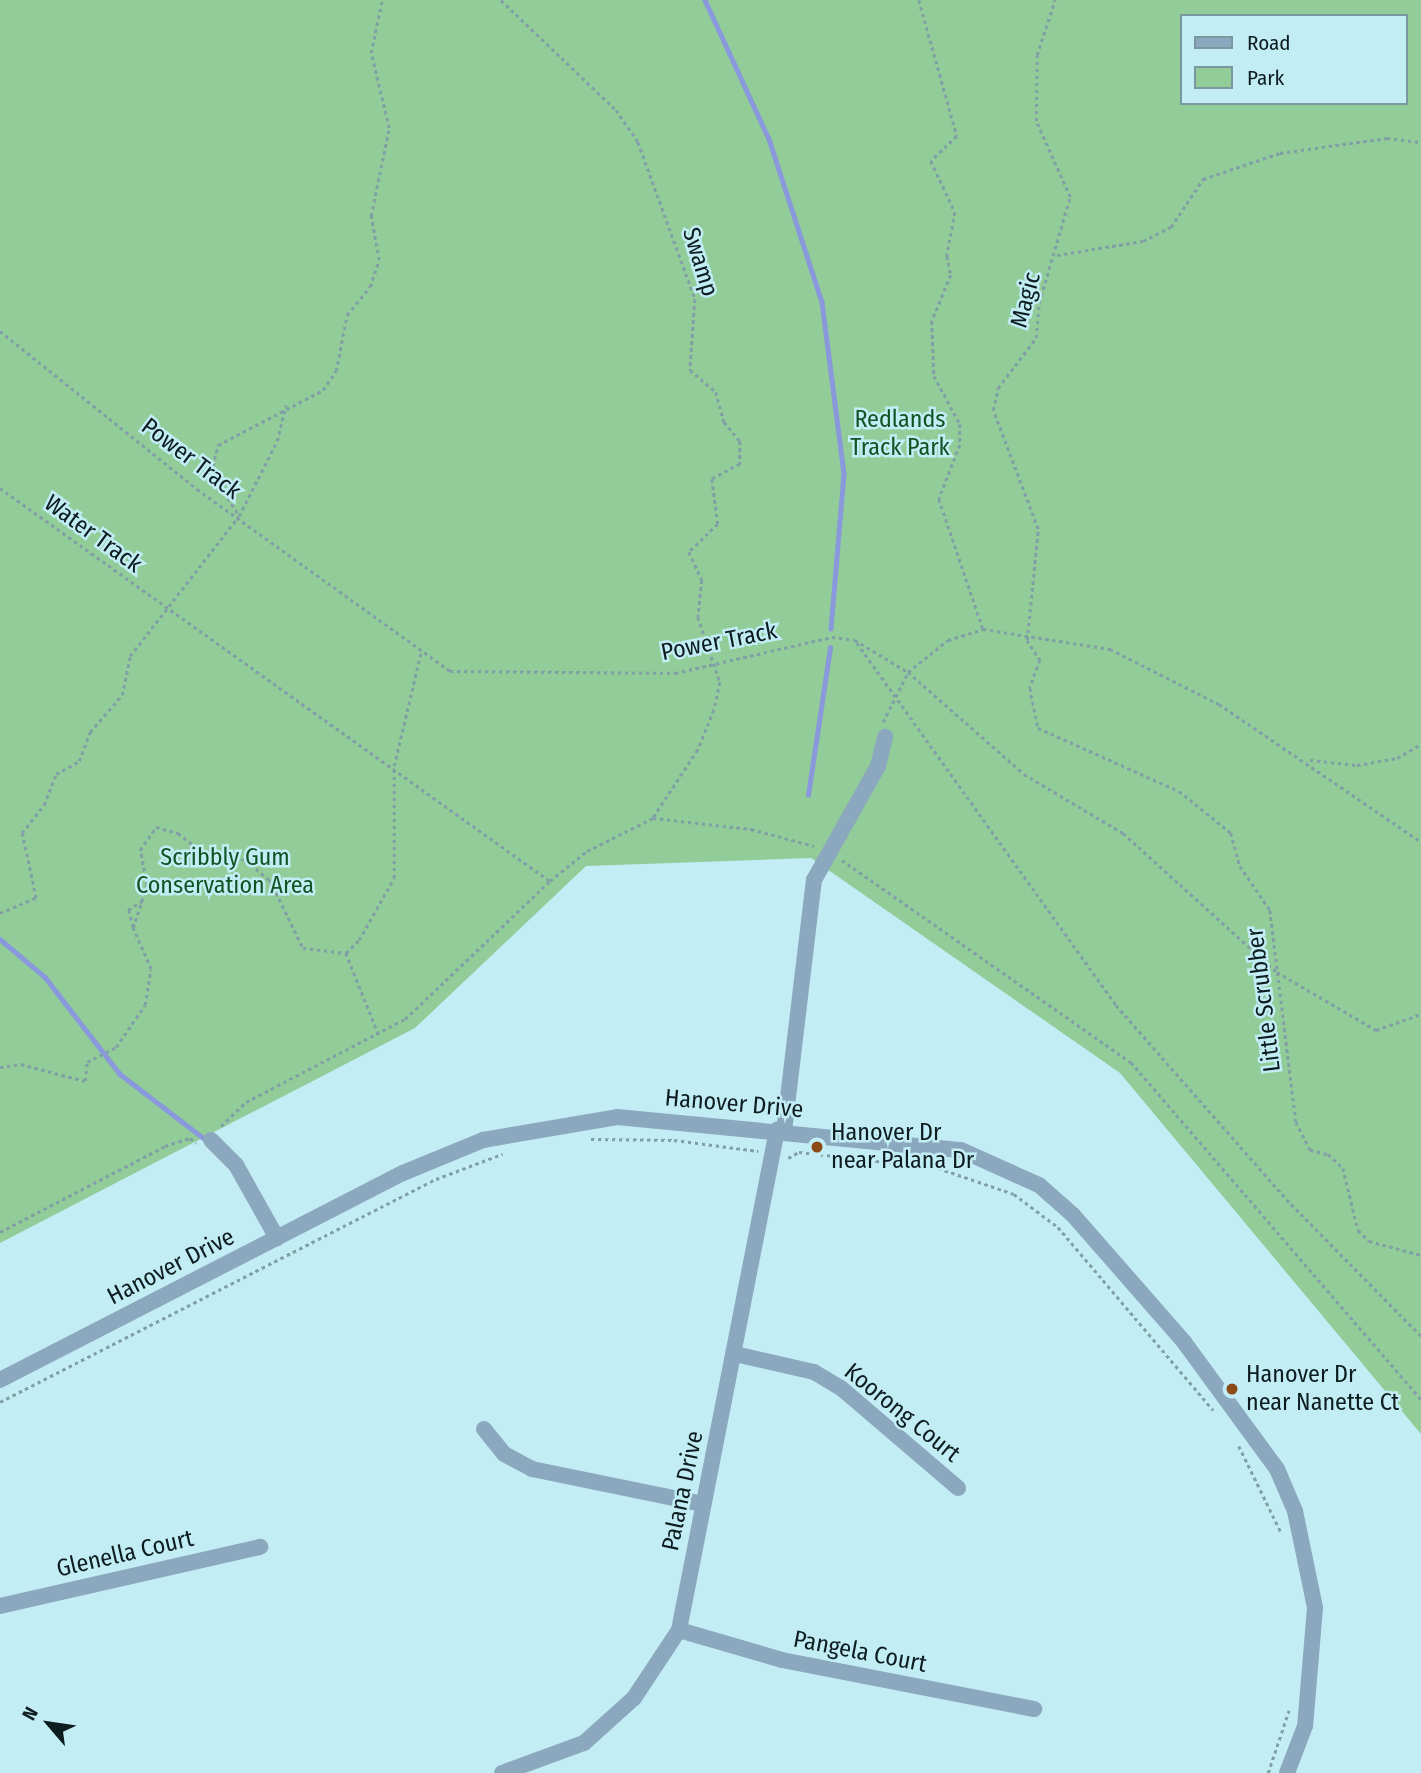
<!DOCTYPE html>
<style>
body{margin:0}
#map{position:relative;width:1421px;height:1773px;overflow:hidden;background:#c3edf5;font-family:"Fira Sans Condensed",sans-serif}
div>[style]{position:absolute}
.green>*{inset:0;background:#91cc99}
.stream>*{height:4.5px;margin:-2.25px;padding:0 2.25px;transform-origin:2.25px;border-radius:2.25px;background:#8a99dc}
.path>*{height:2.5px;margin-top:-1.25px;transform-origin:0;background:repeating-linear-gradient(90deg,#80a0a6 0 3.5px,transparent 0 7px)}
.minor>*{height:16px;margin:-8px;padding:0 8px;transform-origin:8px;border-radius:8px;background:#8ca8be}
.dots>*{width:19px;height:19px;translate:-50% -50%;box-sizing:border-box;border:4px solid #c3edf5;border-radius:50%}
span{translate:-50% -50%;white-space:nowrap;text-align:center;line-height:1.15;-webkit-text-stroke:5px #c3edf5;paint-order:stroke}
.street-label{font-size:24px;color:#0c1c1f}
.park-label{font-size:24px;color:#105423}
.poi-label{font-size:24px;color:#0c1c1f}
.left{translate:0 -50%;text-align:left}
.legend{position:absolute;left:1180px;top:14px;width:228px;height:91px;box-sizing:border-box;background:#c3edf5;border:2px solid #7a999f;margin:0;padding:9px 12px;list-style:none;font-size:21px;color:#0c1c1f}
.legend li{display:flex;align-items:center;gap:14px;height:35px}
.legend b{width:35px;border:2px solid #7a999f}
.north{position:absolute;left:14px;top:1689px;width:70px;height:70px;-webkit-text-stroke:5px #c3edf5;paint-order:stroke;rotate:299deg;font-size:19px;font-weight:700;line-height:28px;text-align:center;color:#0c1c1f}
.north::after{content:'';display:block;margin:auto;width:24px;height:32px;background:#0c1c1f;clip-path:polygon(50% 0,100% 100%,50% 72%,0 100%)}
</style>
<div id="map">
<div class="green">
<div style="clip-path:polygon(evenodd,0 0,1421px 0,1421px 1434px,1120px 1073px,811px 858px,586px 866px,415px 1028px,0 1243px,0 0,1181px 16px,1405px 16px,1405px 103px,1181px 103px,1181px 16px)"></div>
</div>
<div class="stream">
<div style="left:705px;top:0;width:153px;rotate:65.3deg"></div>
<div style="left:769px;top:139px;width:171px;rotate:72deg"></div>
<div style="left:822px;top:302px;width:173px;rotate:82.7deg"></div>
<div style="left:844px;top:474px;width:155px;rotate:94.8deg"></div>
<div style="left:808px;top:795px;width:149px;rotate:-81.5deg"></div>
<div style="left:0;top:939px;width:59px;rotate:40.2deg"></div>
<div style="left:45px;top:977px;width:123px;rotate:52.3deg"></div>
<div style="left:120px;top:1074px;width:108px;rotate:37.5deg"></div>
</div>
<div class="path">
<div style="left:501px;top:0;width:159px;rotate:43.7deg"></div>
<div style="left:616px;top:110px;width:39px;rotate:55deg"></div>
<div style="left:638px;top:142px;width:167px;rotate:70deg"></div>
<div style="left:695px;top:299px;width:71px;rotate:94deg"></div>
<div style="left:690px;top:370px;width:34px;rotate:40deg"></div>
<div style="left:716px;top:392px;width:31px;rotate:75deg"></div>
<div style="left:724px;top:422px;width:25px;rotate:50deg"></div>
<div style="left:740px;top:441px;width:23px;rotate:90deg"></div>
<div style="left:740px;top:464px;width:32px;rotate:152deg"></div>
<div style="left:712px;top:479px;width:45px;rotate:82.4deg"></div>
<div style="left:718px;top:524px;width:40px;rotate:136deg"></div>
<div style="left:689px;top:552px;width:31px;rotate:65deg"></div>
<div style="left:702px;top:580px;width:37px;rotate:96deg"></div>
<div style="left:698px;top:617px;width:69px;rotate:71.3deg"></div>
<div style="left:720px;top:682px;width:29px;rotate:102deg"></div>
<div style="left:714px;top:710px;width:43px;rotate:111.8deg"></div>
<div style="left:698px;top:750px;width:82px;rotate:123.5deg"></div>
<div style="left:919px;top:0;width:141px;rotate:74.4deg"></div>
<div style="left:957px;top:136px;width:36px;rotate:136deg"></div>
<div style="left:931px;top:161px;width:56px;rotate:64.8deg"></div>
<div style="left:955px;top:212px;width:45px;rotate:100.3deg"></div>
<div style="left:947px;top:256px;width:19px;rotate:78deg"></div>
<div style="left:951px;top:275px;width:50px;rotate:112.4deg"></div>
<div style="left:932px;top:321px;width:55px;rotate:87.9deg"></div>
<div style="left:934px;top:376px;width:55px;rotate:61.6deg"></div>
<div style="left:960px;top:424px;width:21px;rotate:90deg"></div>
<div style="left:960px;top:445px;width:58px;rotate:111.3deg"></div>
<div style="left:939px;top:499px;width:137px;rotate:71.3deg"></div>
<div style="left:1057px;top:255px;width:87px;rotate:-9.2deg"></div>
<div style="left:1143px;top:241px;width:31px;rotate:-27deg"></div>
<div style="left:1171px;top:227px;width:58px;rotate:-56.3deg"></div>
<div style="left:1203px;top:179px;width:81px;rotate:-18.7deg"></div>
<div style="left:1280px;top:153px;width:108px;rotate:-8deg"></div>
<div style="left:1387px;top:138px;width:34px;rotate:7deg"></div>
<div style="left:0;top:331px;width:253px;rotate:38.7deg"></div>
<div style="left:197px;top:489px;width:312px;rotate:35.7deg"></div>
<div style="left:450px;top:671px;width:225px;rotate:0.5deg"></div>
<div style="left:675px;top:673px;width:161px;rotate:-12.9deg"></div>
<div style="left:832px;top:637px;width:23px;rotate:7deg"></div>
<div style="left:855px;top:640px;width:62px;rotate:31.1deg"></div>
<div style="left:908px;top:672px;width:154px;rotate:41.3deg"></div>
<div style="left:1024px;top:774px;width:115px;rotate:30.8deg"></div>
<div style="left:1123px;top:833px;width:207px;rotate:42.1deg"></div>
<div style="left:1277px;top:972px;width:115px;rotate:30.4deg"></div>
<div style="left:1376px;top:1030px;width:48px;rotate:-19.6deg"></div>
<div style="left:0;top:488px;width:676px;rotate:35.55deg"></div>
<div style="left:237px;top:513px;width:48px;rotate:-123deg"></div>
<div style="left:211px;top:473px;width:29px;rotate:-76deg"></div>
<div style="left:218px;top:445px;width:119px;rotate:-27.6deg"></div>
<div style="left:323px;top:390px;width:23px;rotate:-56deg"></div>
<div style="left:336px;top:371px;width:57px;rotate:-78.9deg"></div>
<div style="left:347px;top:315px;width:36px;rotate:-51deg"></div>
<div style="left:370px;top:287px;width:28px;rotate:-72deg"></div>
<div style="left:379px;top:260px;width:45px;rotate:-100.3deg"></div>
<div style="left:371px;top:216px;width:90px;rotate:-78.4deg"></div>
<div style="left:389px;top:128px;width:77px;rotate:-103.5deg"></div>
<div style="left:371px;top:53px;width:54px;rotate:-78.3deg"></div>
<div style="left:1027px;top:640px;width:24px;rotate:57deg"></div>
<div style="left:1040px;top:660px;width:30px;rotate:110deg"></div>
<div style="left:1030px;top:688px;width:41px;rotate:78.7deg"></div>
<div style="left:1038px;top:728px;width:154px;rotate:24.1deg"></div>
<div style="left:1179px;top:791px;width:67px;rotate:38.9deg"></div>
<div style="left:1231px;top:833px;width:34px;rotate:75deg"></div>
<div style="left:1240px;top:866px;width:53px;rotate:55.7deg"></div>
<div style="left:1270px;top:910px;width:214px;rotate:83deg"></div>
<div style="left:1296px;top:1122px;width:31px;rotate:63deg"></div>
<div style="left:1310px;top:1150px;width:18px;rotate:13deg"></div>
<div style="left:1328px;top:1154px;width:21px;rotate:43deg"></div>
<div style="left:1343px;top:1168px;width:64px;rotate:76.4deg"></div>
<div style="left:1358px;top:1230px;width:16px;rotate:45deg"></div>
<div style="left:1369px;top:1241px;width:54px;rotate:15.1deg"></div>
<div style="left:1027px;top:640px;width:112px;rotate:-84.3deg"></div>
<div style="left:1038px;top:529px;width:127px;rotate:-110.7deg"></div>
<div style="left:993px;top:410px;width:23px;rotate:-77deg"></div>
<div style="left:998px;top:388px;width:63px;rotate:-52.8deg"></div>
<div style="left:1036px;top:338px;width:35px;rotate:-85deg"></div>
<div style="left:1039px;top:303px;width:110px;rotate:-73.7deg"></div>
<div style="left:1070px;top:197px;width:83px;rotate:-114.1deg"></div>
<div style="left:1036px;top:121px;width:66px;rotate:-89.1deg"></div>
<div style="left:1037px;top:55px;width:58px;rotate:-71.9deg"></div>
<div style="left:857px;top:643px;width:445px;rotate:54.4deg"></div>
<div style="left:1116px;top:1005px;width:265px;rotate:48.7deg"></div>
<div style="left:1291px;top:1204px;width:185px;rotate:45.4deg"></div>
<div style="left:883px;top:722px;width:56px;rotate:-63.4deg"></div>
<div style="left:908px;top:672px;width:51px;rotate:-38.7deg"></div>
<div style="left:948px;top:640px;width:37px;rotate:-17deg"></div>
<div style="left:983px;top:629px;width:129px;rotate:8.9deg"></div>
<div style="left:1110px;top:649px;width:122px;rotate:26.8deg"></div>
<div style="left:1219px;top:704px;width:245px;rotate:34.3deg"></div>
<div style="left:1310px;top:760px;width:47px;rotate:6.1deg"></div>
<div style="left:1357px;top:765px;width:41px;rotate:-9.9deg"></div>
<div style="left:1397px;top:758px;width:28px;rotate:-30deg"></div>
<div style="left:842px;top:860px;width:353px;rotate:35deg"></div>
<div style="left:1131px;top:1062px;width:445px;rotate:49.3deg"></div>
<div style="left:0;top:913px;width:39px;rotate:-23deg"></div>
<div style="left:36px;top:898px;width:66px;rotate:-102.2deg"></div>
<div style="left:22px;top:833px;width:36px;rotate:-52deg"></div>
<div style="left:44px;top:805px;width:33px;rotate:-69deg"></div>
<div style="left:56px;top:774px;width:26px;rotate:-29deg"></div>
<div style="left:79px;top:761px;width:31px;rotate:-69deg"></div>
<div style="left:90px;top:732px;width:49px;rotate:-49.1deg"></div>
<div style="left:122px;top:695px;width:40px;rotate:-78deg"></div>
<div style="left:130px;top:656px;width:177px;rotate:-52.1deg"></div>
<div style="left:239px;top:516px;width:84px;rotate:-63.1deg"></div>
<div style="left:277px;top:441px;width:37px;rotate:-76deg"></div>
<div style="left:133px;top:927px;width:18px;rotate:-106deg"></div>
<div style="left:128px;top:910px;width:17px;rotate:-33deg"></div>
<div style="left:346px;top:953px;width:86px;rotate:68.2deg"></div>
<div style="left:0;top:1067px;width:21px;rotate:-8deg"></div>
<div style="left:21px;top:1064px;width:66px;rotate:14.9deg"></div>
<div style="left:85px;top:1081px;width:19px;rotate:-84deg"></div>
<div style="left:87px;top:1062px;width:33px;rotate:-27deg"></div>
<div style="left:116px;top:1047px;width:51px;rotate:-55.4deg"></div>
<div style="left:145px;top:1005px;width:36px;rotate:-81deg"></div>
<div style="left:151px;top:969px;width:45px;rotate:-113.7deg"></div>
<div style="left:133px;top:928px;width:45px;rotate:-72deg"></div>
<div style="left:147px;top:885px;width:36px;rotate:-101deg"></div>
<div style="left:140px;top:850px;width:28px;rotate:-55deg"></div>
<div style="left:156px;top:827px;width:23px;rotate:15deg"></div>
<div style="left:178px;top:833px;width:44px;rotate:37.6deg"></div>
<div style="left:213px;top:860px;width:32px"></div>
<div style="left:245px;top:860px;width:32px;rotate:39deg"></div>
<div style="left:270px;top:880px;width:76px;rotate:64.1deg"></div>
<div style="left:303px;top:948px;width:43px;rotate:6.6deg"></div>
<div style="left:346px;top:953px;width:18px;rotate:-45deg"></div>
<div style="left:359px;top:940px;width:71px;rotate:-60.6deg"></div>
<div style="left:394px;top:878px;width:112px;rotate:-90deg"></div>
<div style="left:394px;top:766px;width:117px;rotate:-76.7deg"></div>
<div style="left:221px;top:1126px;width:35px;rotate:-44deg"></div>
<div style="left:246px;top:1102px;width:179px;rotate:-27.6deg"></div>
<div style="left:405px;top:1019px;width:200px;rotate:-43.6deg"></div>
<div style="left:550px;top:881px;width:48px;rotate:-39deg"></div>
<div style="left:587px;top:851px;width:74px;rotate:-26.6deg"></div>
<div style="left:653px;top:818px;width:99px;rotate:6.4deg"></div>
<div style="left:751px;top:829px;width:65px;rotate:15.1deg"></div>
<div style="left:591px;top:1139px;width:83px;rotate:0.7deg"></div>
<div style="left:674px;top:1140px;width:85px;rotate:7.5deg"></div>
<div style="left:788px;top:1158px;width:13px;rotate:-29deg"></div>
<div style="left:799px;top:1152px;width:140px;rotate:6.6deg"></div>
<div style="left:938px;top:1168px;width:80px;rotate:18.9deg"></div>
<div style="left:1014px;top:1194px;width:55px;rotate:36.9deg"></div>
<div style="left:1058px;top:1227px;width:240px;rotate:49.7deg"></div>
<div style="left:0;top:1232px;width:186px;rotate:-27.5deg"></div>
<div style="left:165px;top:1146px;width:26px;rotate:-18deg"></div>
<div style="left:190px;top:1138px;width:8px;rotate:40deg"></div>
<div style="left:0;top:1402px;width:490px;rotate:-27.1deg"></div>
<div style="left:436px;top:1179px;width:71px;rotate:-20.7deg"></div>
<div style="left:1239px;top:1446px;width:98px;rotate:64deg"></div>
<div style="left:1268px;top:1773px;width:66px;rotate:-71.6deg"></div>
</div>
<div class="minor">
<div style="left:784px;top:1131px;width:253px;rotate:-83.2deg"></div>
<div style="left:814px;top:880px;width:131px;rotate:-60.7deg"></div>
<div style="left:878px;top:766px;width:30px;rotate:-76deg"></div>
<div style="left:211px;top:1140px;width:35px;rotate:45deg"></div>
<div style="left:236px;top:1165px;width:84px;rotate:60.7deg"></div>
<div style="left:735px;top:1354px;width:81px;rotate:12.8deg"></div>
<div style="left:814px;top:1372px;width:31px;rotate:31deg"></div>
<div style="left:841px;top:1388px;width:154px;rotate:40.5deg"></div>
<div style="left:0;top:1380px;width:453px;rotate:-27.2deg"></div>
<div style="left:403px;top:1173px;width:87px;rotate:-22.4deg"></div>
<div style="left:483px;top:1140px;width:136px;rotate:-9.7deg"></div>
<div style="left:617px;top:1117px;width:346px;rotate:5.5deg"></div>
<div style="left:961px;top:1150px;width:85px;rotate:24.2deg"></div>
<div style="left:1039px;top:1185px;width:45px;rotate:41.4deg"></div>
<div style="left:1073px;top:1215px;width:169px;rotate:48.8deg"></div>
<div style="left:1184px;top:1342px;width:157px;rotate:53.8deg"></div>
<div style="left:1277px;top:1469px;width:46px;rotate:66.8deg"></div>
<div style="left:1295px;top:1511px;width:99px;rotate:78.3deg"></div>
<div style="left:1315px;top:1608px;width:118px;rotate:94.8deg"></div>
<div style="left:1305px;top:1726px;width:50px;rotate:111deg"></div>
<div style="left:484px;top:1429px;width:32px;rotate:51deg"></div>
<div style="left:504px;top:1454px;width:32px;rotate:28deg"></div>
<div style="left:532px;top:1469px;width:175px;rotate:11.6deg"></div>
<div style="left:0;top:1606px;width:267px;rotate:-12.8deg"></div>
<div style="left:679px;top:1630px;width:107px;rotate:16.2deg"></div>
<div style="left:782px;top:1660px;width:257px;rotate:11deg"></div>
<div style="left:502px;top:1773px;width:87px;rotate:-20.1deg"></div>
<div style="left:584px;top:1743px;width:67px;rotate:-42deg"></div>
<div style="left:634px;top:1698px;width:82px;rotate:-56.5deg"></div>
<div style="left:679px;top:1630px;width:510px;rotate:-78.91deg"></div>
</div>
<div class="dots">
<div style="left:817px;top:1147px;background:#8c4a17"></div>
<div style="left:1232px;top:1389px;background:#8c4a17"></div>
</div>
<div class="street-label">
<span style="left:700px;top:262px;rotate:73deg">Swamp</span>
<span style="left:1026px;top:300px;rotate:-75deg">Magic</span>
<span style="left:191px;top:459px;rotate:37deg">Power Track</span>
<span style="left:93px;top:534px;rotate:36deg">Water Track</span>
<span style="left:719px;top:642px;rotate:-11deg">Power Track</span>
<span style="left:1264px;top:1000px;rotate:-97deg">Little Scrubber</span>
<span style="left:734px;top:1104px;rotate:5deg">Hanover Drive</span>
<span style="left:171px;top:1267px;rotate:-27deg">Hanover Drive</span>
<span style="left:902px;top:1413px;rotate:39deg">Koorong Court</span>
<span style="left:683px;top:1491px;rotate:-78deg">Palana Drive</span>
<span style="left:125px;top:1554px;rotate:-13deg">Glenella Court</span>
<span style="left:860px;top:1652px;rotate:11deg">Pangela Court</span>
</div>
<div class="park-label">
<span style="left:900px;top:434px">Redlands<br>Track Park</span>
<span style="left:225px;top:872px">Scribbly Gum<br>Conservation Area</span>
</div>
<div class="poi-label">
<span class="left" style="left:831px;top:1147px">Hanover Dr<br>near Palana Dr</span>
<span class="left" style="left:1246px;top:1389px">Hanover Dr<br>near Nanette Ct</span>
</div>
<ul class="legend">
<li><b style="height:9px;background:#8ca8be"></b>Road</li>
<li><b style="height:19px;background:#91cc99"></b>Park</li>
</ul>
<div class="north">N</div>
</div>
